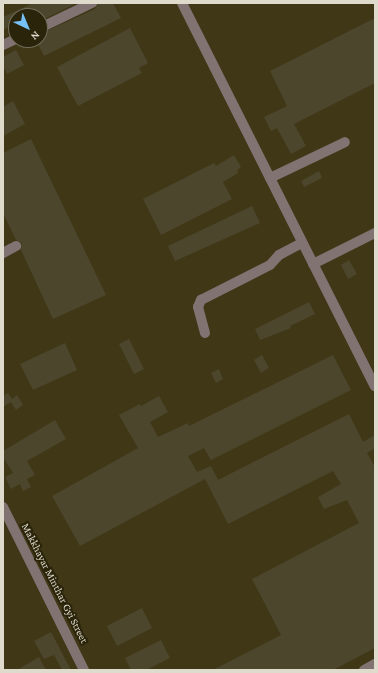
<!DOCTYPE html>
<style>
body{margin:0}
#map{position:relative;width:378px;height:673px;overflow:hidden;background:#342e15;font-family:"Crimson Pro",serif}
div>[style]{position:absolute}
.built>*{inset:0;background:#403717}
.building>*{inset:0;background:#4c462d}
.minor>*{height:10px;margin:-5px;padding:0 5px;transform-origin:5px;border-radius:5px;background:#827373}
span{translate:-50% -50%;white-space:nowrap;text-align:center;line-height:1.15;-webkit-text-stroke:4px #2a240b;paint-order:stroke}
.street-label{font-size:11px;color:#dedbcc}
.frame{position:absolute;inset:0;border:4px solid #dedbcc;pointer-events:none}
.north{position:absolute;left:8px;top:8px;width:40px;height:40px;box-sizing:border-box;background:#2a240b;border:1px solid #726d58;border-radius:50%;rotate:136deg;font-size:11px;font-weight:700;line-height:16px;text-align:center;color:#dedbcc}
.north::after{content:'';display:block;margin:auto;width:14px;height:18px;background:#75c0f6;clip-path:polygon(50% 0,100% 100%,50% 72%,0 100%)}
</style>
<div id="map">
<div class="built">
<div style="clip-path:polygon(evenodd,3px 3px,375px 3px,375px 670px,3px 670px,3px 3px,16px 16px,40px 16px,40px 40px,16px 40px,16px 16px)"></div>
</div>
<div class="building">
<div style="clip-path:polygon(33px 3px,77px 3px,40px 21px,40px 16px,16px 16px,16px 23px,3px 30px,3px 17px)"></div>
<div style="clip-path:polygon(98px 3px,113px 3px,121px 18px,44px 56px,36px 40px,40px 40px,40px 34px,95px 9px)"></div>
<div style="clip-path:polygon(375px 18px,375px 83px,294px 124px,306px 146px,291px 154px,277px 128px,271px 131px,264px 117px,287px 106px,270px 71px)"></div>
<div style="clip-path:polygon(130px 28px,148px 63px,139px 68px,142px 73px,78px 106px,57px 67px)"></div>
<div style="clip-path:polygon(16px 50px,24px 65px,7px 74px,3px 66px,3px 57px)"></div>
<div style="clip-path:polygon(13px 101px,25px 124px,3px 136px,3px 107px)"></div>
<div style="clip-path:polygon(31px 139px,106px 295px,53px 319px,21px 250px,22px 243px,16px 240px,3px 213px,3px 153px)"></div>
<div style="clip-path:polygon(234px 155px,241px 167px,237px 170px,238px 173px,223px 182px,232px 199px,161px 235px,143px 199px,214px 163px,216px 166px)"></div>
<div style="clip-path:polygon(319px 171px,322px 178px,304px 187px,301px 181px)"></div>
<div style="clip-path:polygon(252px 206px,260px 223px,175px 261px,168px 246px)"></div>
<div style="clip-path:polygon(349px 260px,357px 274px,348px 279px,341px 265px)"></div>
<div style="clip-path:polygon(309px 302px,315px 314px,290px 326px,291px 328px,260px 340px,255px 329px)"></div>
<div style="clip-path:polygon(129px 339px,144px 369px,134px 374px,119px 344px)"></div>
<div style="clip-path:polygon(65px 343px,77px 370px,33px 390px,20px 364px)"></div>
<div style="clip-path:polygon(262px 355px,269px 368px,261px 373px,254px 360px)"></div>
<div style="clip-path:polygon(333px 355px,351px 390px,211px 460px,204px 448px,188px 456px,197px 472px,211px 466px,218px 480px,349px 414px,363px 442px,375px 435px,375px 448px,367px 453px,375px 467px,375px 648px,333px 670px,213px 670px,281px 635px,252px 579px,359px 523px,347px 500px,324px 509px,318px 497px,341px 484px,333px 471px,228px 524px,205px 479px,80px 546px,52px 496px,138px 448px,119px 415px,140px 404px,141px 406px,159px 396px,168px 412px,150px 422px,158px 437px,188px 423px,189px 426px)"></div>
<div style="clip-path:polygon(219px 369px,223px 379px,216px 383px,211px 373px)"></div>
<div style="clip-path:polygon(8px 393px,12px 399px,17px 395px,23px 405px,16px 410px,11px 402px,3px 407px,3px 396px)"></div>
<div style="clip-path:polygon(55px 420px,66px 439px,27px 461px,35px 475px,27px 479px,31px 487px,23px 491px,20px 484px,11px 489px,5px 477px,13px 473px,3px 457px,3px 451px)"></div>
<div style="clip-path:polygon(142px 608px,152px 628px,117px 646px,107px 626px)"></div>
<div style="clip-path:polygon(51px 632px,71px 670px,62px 670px,54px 655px,44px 659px,34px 641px)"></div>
<div style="clip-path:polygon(161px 640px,170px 658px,146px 670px,131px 670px,125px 658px)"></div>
<div style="clip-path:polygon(39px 657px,46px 670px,17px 670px)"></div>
</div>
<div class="minor">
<div style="left:182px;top:3px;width:429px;rotate:63.3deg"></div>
<div style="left:40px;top:28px;width:58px;rotate:-25.7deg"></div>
<div style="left:3px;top:45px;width:14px;rotate:-25deg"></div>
<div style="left:270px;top:178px;width:83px;rotate:-25.6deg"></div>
<div style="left:3px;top:253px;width:15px;rotate:-28deg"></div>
<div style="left:313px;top:264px;width:69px;rotate:-26.6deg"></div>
<div style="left:205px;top:333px;width:27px;rotate:-105deg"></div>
<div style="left:198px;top:307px;width:8px;rotate:-67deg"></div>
<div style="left:201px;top:300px;width:77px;rotate:-26.9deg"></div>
<div style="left:270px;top:265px;width:13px;rotate:-48deg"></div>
<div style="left:279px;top:255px;width:26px;rotate:-28deg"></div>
<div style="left:3px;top:507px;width:182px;rotate:63.6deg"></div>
<div style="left:364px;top:670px;width:13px;rotate:-29deg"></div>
</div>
<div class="street-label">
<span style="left:55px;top:583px;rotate:63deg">Makkhayar Minthar Gyi Street</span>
</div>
<div class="frame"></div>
<div class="north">N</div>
</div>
